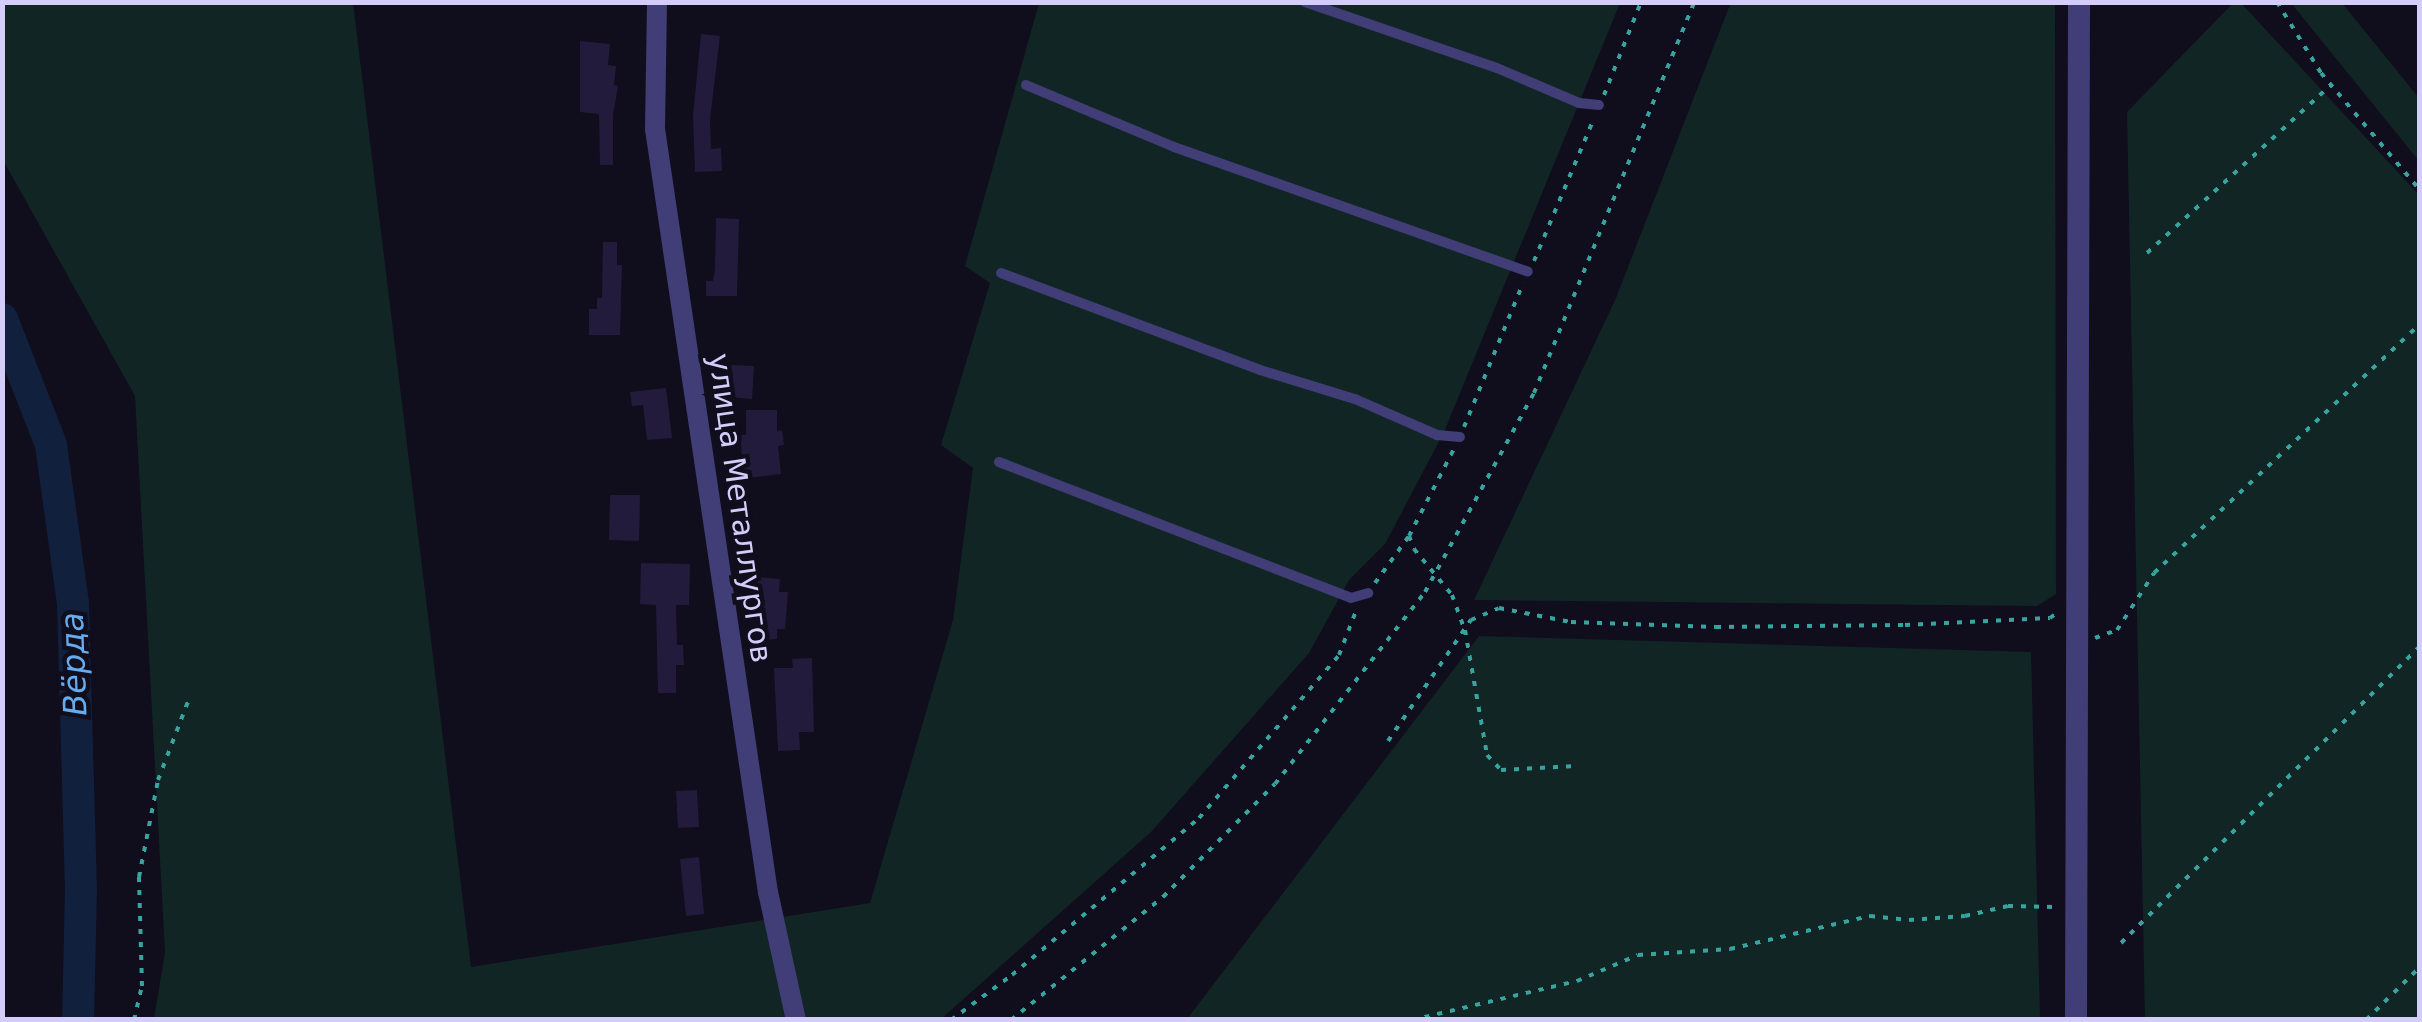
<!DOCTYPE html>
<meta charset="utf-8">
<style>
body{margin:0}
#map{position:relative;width:2422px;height:1022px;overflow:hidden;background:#100d1c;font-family:"DejaVu Sans",sans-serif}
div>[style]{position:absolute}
.green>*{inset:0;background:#112525}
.river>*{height:32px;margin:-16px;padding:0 16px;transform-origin:16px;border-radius:16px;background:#11203d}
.building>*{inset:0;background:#231b3b}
.path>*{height:4px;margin-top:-2px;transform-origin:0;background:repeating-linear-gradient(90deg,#38a4a0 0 5px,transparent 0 13px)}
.service>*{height:10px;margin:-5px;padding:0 5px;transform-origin:5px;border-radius:5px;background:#413d77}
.minor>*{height:20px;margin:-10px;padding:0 10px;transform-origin:10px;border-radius:10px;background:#413d77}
.tertiary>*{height:22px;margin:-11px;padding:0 11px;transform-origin:11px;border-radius:11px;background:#413d77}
span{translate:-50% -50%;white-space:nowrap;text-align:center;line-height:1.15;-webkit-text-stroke:9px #100d1c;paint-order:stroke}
.street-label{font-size:30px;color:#d4cdfa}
.water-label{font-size:32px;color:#65acf0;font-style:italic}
.frame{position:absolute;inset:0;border:5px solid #d4cdfa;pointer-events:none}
</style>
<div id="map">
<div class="green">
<div style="clip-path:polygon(1731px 2px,2055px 3px,2056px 594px,2037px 606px,1474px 600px,1616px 298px)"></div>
<div style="clip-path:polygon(3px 3px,353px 3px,471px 967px,870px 903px,953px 620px,973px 468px,941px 445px,990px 283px,965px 266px,1039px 3px,1620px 3px,1444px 432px,1385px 544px,1349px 580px,1309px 653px,1151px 832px,941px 1019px,154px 1019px,165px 952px,135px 396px,3px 160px)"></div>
<div style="clip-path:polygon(2233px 3px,2241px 3px,2419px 195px,2419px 1019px,2145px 1019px,2127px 112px)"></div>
<div style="clip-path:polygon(2291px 3px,2342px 3px,2419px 98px,2419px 161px)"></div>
<div style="clip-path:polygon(1479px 636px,2031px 652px,2040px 1019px,1187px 1019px)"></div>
</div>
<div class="river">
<div style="left:2px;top:319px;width:135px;rotate:68.7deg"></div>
<div style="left:51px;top:445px;width:161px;rotate:82.1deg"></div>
<div style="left:73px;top:604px;width:285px;rotate:88.4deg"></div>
<div style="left:81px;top:889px;width:131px;rotate:91.3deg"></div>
</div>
<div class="building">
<div style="clip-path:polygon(701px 34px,720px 36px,710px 119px,711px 149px,721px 148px,722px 171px,695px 172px,693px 116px)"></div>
<div style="clip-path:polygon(580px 41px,610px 44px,608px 65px,616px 66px,614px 85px,618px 86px,613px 115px,613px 165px,600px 165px,599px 114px,580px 112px)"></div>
<div style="clip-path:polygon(716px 218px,739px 219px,737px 296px,706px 296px,706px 281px,713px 281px,715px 269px)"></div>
<div style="clip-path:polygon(603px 242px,617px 242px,617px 265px,622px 265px,620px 335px,589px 335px,589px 309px,597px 309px,597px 298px,602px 298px)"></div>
<div style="clip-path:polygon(731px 365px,754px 366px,752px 399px,730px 397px)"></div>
<div style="clip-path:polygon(666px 388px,672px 438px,647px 440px,643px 405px,632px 406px,630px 392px)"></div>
<div style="clip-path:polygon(746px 410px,777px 410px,777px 431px,782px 430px,784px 445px,778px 446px,781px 474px,740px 479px,737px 457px,742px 456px,740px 435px,746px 435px)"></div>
<div style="clip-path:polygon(610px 495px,640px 495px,639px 541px,609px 540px)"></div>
<div style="clip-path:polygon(641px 563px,690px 564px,689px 605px,676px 605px,677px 645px,683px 645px,684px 665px,676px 665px,676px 693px,658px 693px,656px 605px,640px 604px)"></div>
<div style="clip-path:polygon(754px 577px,780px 579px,779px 592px,788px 592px,785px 629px,777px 629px,777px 639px,763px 640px,760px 598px,752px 598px)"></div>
<div style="clip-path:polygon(812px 658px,814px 732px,799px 732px,800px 750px,778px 751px,774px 668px,793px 668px,792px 659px)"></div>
<div style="clip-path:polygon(697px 790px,699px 827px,678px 828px,676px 791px)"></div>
<div style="clip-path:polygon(699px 857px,704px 914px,686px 916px,680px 859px)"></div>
</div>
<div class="path">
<div style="left:2277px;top:2px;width:84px;rotate:58.2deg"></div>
<div style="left:2321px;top:73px;width:153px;rotate:49.8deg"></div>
<div style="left:1604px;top:95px;width:100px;rotate:-68.3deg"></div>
<div style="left:2147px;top:253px;width:249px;rotate:-42.4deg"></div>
<div style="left:1534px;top:261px;width:155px;rotate:-67.2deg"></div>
<div style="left:1464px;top:427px;width:156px;rotate:-67.7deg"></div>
<div style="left:1409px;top:536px;width:14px;rotate:69deg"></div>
<div style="left:1414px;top:549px;width:60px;rotate:50.4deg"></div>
<div style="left:1452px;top:595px;width:37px;rotate:70deg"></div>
<div style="left:1465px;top:630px;width:127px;rotate:80deg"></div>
<div style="left:1487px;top:755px;width:21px;rotate:47deg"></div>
<div style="left:1501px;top:770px;width:75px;rotate:-3.1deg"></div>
<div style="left:1375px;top:583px;width:58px;rotate:-54.1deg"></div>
<div style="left:1409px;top:536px;width:98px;rotate:-62.7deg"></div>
<div style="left:2095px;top:638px;width:23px;rotate:-20deg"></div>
<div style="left:2117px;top:630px;width:68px;rotate:-57deg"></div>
<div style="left:2154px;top:573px;width:364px;rotate:-43.1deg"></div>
<div style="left:1388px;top:741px;width:147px;rotate:-55.6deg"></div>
<div style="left:1471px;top:620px;width:30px;rotate:-23deg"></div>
<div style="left:1499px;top:608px;width:73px;rotate:11deg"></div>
<div style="left:1571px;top:622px;width:145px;rotate:2deg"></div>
<div style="left:1716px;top:627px;width:189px;rotate:-0.6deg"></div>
<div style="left:1905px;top:625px;width:145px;rotate:-2.8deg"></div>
<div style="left:2050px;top:618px;width:9px;rotate:-36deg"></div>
<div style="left:2121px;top:943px;width:421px;rotate:-44.8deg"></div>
<div style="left:134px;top:1020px;width:35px;rotate:-77deg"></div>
<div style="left:142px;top:986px;width:109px;rotate:-91.6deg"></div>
<div style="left:139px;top:877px;width:99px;rotate:-78.9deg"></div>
<div style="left:158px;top:780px;width:87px;rotate:-69.1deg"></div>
<div style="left:951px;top:1020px;width:76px;rotate:-36.4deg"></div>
<div style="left:1012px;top:975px;width:244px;rotate:-40deg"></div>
<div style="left:1199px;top:818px;width:215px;rotate:-49.3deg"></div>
<div style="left:1339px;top:655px;width:47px;rotate:-68.9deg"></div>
<div style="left:1011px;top:1020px;width:196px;rotate:-39deg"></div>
<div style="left:1163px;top:897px;width:159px;rotate:-45.3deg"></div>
<div style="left:1275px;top:784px;width:244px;rotate:-52deg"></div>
<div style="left:1425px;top:592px;width:227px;rotate:-61.3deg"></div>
<div style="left:1534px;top:393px;width:422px;rotate:-67.7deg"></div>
<div style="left:1412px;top:1020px;width:170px;rotate:-13.3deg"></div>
<div style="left:1577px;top:981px;width:66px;rotate:-23.1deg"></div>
<div style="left:1638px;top:955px;width:92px;rotate:-3.7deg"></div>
<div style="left:1730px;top:949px;width:144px;rotate:-13.3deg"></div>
<div style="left:1870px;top:916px;width:39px;rotate:6deg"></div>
<div style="left:1909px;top:920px;width:56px;rotate:-4.1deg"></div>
<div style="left:1965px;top:916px;width:44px;rotate:-13.1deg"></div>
<div style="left:2008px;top:906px;width:48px;rotate:1.2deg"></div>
<div style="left:2366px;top:1020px;width:76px;rotate:-44.5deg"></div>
</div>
<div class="service">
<div style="left:1305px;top:2px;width:203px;rotate:19deg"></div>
<div style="left:1497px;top:68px;width:89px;rotate:23.1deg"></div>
<div style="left:1579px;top:103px;width:20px;rotate:6deg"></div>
<div style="left:1026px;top:85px;width:160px;rotate:22.7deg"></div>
<div style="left:1174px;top:147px;width:375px;rotate:19.4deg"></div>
<div style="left:1001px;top:273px;width:277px;rotate:20.5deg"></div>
<div style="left:1260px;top:370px;width:99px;rotate:17deg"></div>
<div style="left:1355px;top:399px;width:90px;rotate:23.7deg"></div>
<div style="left:1437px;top:435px;width:23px;rotate:5deg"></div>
<div style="left:999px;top:462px;width:377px;rotate:21.1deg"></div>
<div style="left:1351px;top:598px;width:18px;rotate:-16deg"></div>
</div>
<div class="minor">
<div style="left:657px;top:2px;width:127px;rotate:90.9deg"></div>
<div style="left:655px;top:129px;width:771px;rotate:81.58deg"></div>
<div style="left:768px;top:892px;width:131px;rotate:77.7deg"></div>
</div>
<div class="tertiary">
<div style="left:2076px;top:1020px;width:1018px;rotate:-89.83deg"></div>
</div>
<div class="street-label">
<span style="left:740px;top:508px;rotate:82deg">улица Металлургов</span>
</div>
<div class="water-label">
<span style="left:74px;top:664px;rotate:-92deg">Вёрда</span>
</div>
<div class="frame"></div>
</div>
